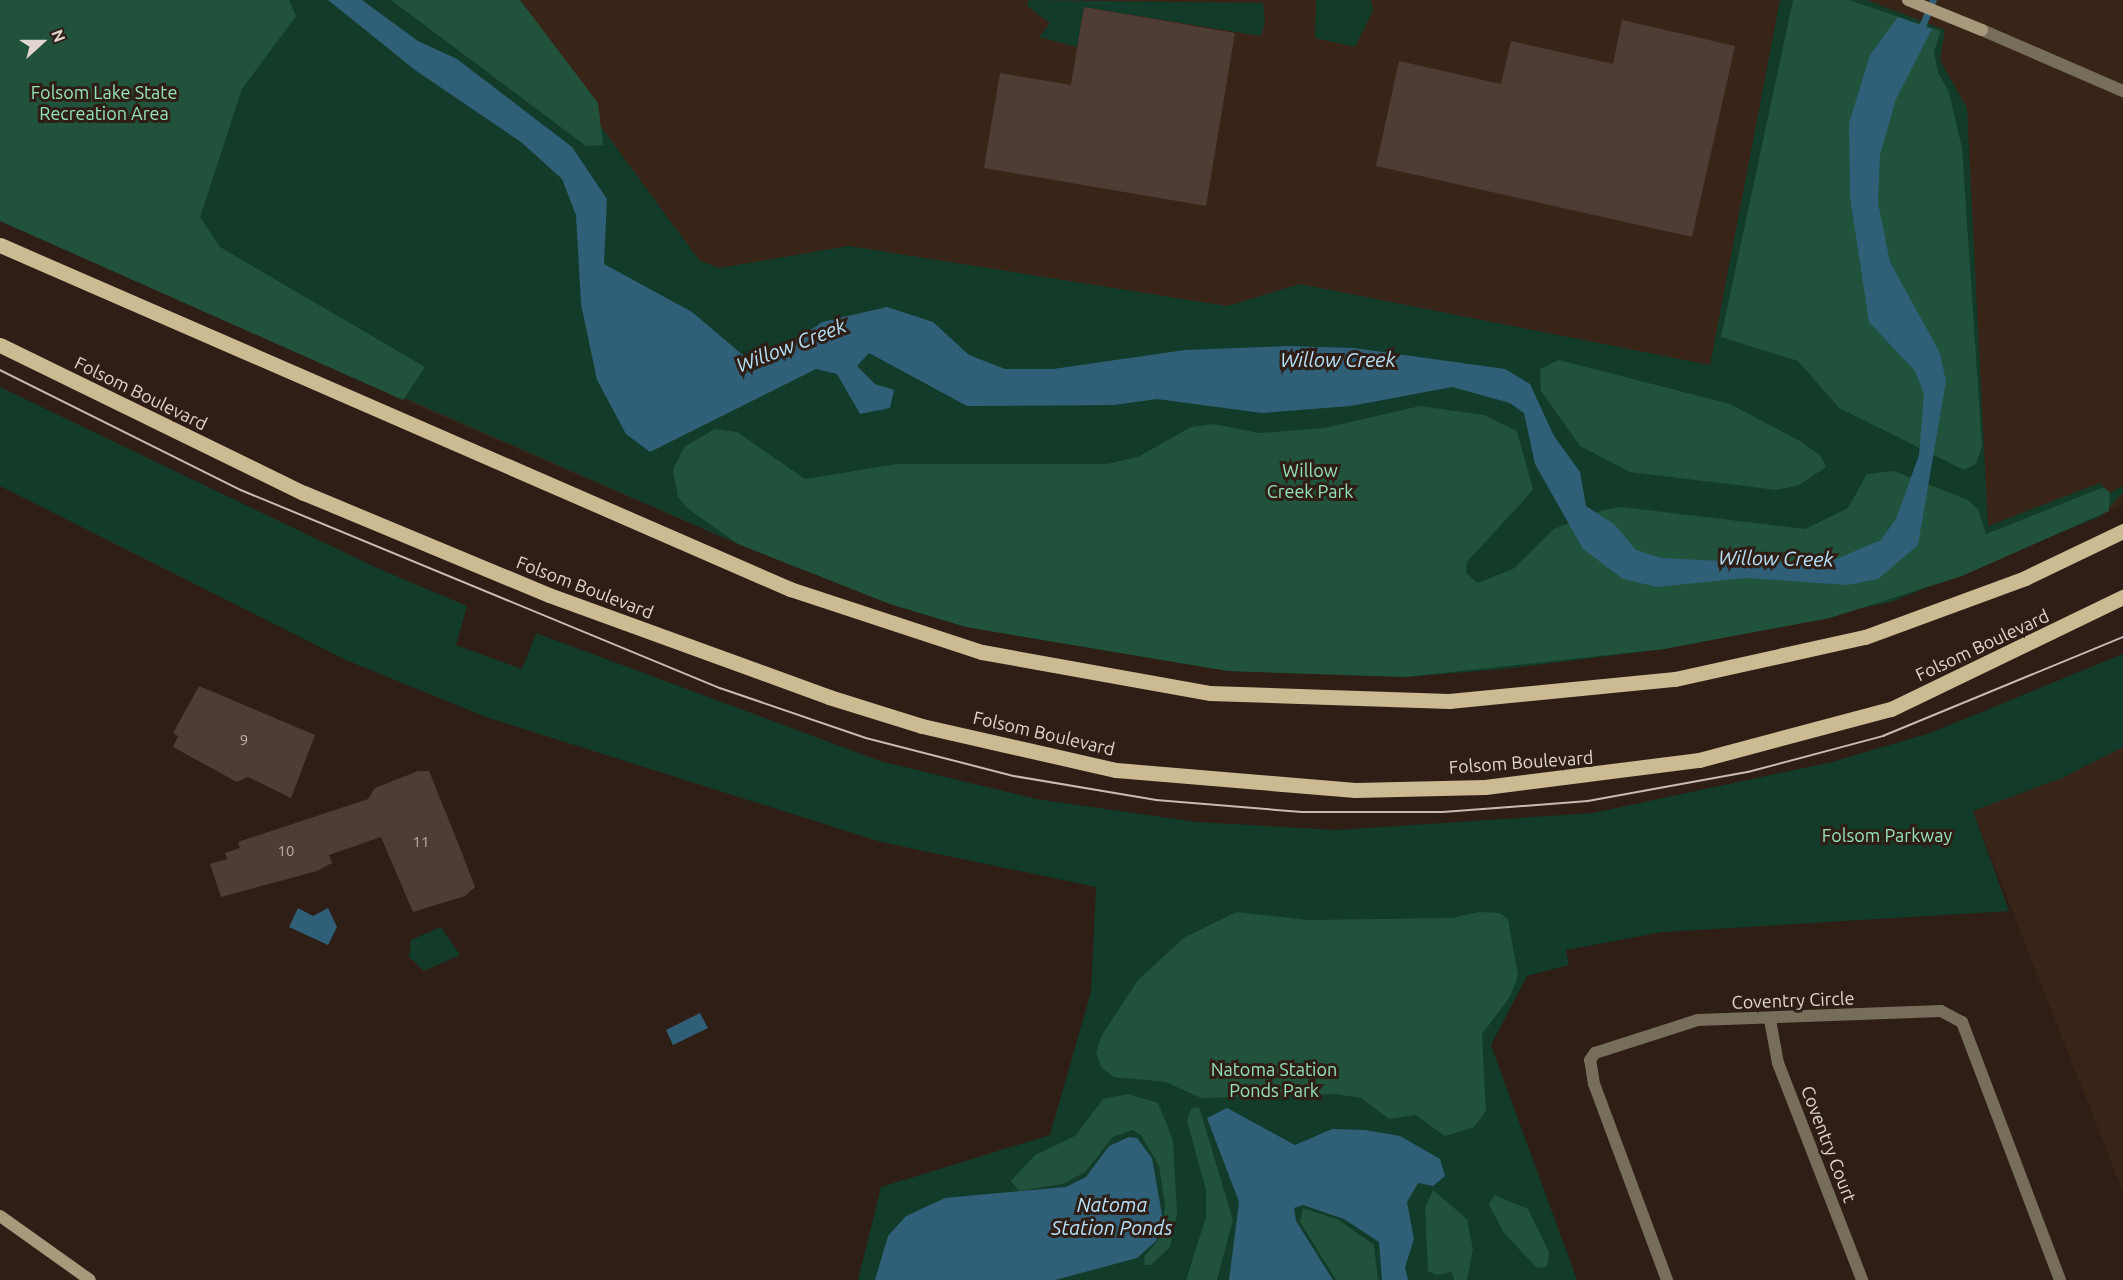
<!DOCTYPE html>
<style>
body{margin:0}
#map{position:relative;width:2123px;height:1280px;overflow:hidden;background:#2e1e16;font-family:Ubuntu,sans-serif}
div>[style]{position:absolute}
.built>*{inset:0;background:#392418}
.green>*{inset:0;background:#133b29}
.forest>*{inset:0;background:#21523b}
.water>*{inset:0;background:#305f78}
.stream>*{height:7px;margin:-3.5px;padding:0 3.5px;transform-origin:3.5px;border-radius:3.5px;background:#305f78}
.building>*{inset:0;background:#4e3d34}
.street>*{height:12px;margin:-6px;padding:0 6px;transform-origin:6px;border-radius:6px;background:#766e5b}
.secondary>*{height:12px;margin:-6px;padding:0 6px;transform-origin:6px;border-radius:6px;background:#a7997b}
.primary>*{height:15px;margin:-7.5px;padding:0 7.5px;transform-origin:7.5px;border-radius:7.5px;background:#ccba93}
.tram>*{height:1.5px;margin:-0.75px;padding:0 0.75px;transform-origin:0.75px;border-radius:0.75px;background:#c7bbb5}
span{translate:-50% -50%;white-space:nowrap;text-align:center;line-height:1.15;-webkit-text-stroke:6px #2e1e16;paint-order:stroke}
.number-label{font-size:15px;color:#bcafa8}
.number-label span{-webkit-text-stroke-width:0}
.park-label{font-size:18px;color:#95e2ba}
.street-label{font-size:18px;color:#e0d5cf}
.water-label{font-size:20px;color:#b7e2fc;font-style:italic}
.north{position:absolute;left:12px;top:12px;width:60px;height:60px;-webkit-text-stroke:4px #2e1e16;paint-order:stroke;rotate:69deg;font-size:16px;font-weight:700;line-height:24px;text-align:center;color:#e0d5cf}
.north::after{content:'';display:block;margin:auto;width:21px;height:27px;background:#e0d5cf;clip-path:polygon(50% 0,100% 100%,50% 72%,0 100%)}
</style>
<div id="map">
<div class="built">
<div style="clip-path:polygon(410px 0,2123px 0,2123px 504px,1891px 602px,1664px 649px,1504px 669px,1405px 677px,1228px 671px,966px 627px,890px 604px,738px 544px,403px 400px)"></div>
<div style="clip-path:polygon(2123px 747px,2123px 1192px,1973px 811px,2062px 778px)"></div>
</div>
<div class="green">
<div style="clip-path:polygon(0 0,508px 0,699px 260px,719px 268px,849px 246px,1227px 306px,1300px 284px,1710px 365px,1780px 0,1867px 0,1945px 30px,1940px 60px,1967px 108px,1988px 526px,2100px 483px,2110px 493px,2122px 486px,2123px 493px,2101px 516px,1891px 602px,1664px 649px,1504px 669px,1405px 677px,1228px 671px,966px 627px,890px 604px,738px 544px,0 221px)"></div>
<div style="clip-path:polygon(1029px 0,1263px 3px,1265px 22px,1261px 36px,1084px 7px,1077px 47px,1039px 37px,1050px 23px,1027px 6px)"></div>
<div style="clip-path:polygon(1316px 0,1371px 0,1373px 11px,1355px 47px,1315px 38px)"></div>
<div style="clip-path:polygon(0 387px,377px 568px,467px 606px,456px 645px,522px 669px,536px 633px,880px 761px,1036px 799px,1197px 822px,1337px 830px,1593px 813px,1832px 762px,1930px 733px,2123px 654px,2123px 747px,2062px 778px,1973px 811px,2009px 911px,1663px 932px,1566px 950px,1569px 965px,1527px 976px,1491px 1045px,1577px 1280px,858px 1280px,881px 1187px,1050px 1135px,1091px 992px,1096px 887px,881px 842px,486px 717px,346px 660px,0 486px)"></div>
<div style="clip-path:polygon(441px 927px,460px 955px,424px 971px,409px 957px,411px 940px)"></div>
</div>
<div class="forest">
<div style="clip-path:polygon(0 0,289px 0,296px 16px,242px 89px,200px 217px,220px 247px,425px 367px,403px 400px,0 221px)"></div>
<div style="clip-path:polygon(391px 0,520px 0,598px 103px,603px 145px,586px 146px)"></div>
<div style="clip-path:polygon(1793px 0,1849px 0,1941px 31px,1934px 51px,1938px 73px,1949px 92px,1962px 148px,1982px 446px,1976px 464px,1964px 470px,1839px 408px,1798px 361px,1721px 337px)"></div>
<div style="clip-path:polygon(1559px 360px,1730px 404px,1800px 441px,1820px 455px,1826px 467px,1799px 485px,1777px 490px,1630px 472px,1580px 446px,1541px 391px,1540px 369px)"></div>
<div style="clip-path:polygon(1420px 406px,1484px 415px,1517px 431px,1533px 490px,1467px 562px,1466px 573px,1478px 583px,1513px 569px,1554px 529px,1603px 510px,1622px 507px,1805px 529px,1848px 508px,1867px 474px,1894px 471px,1968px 500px,1978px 509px,1986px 534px,2104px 487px,2110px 493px,2109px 511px,1962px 576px,1830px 618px,1664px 649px,1405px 677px,1228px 671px,966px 627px,890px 604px,738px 544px,687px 508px,678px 497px,673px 470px,684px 447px,715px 429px,737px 432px,805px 479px,897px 464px,1107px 464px,1138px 457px,1191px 427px,1214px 424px,1259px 433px,1325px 428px)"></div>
<div style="clip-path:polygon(1237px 912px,1307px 920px,1452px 918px,1479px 912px,1500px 913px,1508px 919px,1518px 976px,1510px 997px,1482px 1034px,1486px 1111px,1474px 1127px,1445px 1136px,1416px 1115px,1389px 1119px,1361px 1098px,1335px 1094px,1201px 1098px,1166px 1082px,1114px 1077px,1101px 1067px,1096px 1053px,1102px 1035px,1138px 980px,1185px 937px)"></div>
<div style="clip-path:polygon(1128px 1094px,1158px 1103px,1173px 1140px,1177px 1212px,1170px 1247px,1151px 1265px,1145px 1265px,1144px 1257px,1162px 1235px,1165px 1205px,1159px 1166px,1141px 1135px,1132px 1130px,1113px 1137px,1085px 1172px,1063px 1184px,1019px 1191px,1011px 1181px,1035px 1155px,1075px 1136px,1103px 1099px)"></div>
<div style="clip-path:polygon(1199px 1107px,1233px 1220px,1217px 1280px,1186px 1280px,1206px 1217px,1206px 1190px,1187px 1121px,1191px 1109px)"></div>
<div style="clip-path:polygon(1433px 1190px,1467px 1219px,1473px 1249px,1467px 1280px,1454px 1280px,1452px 1272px,1436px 1275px,1428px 1271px,1425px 1208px)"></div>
<div style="clip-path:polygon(1494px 1195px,1528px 1209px,1549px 1252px,1547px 1267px,1537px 1268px,1504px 1233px,1489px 1205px)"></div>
<div style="clip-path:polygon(1303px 1208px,1339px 1220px,1374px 1245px,1378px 1280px,1336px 1280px,1300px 1222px)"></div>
</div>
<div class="water">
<div style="clip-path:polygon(328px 0,362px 0,418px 41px,457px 59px,572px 147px,607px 199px,604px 264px,692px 312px,751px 362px,763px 364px,822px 322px,887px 307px,933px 322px,969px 355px,1005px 369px,1053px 369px,1185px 350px,1289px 346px,1354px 348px,1505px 369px,1530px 384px,1554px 436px,1580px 472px,1586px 506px,1615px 525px,1636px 550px,1661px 558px,1760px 563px,1836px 559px,1881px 540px,1896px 519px,1919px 455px,1924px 394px,1915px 371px,1869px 322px,1850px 197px,1849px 123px,1870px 55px,1898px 17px,1932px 29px,1896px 99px,1880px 155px,1878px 203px,1890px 262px,1940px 353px,1946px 381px,1918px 545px,1878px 579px,1847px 585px,1746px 578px,1657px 587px,1623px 579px,1583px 549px,1535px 464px,1524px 413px,1510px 403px,1452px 387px,1351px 406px,1262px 413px,1157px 399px,1114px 405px,967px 406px,869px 353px,857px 366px,875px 384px,894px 390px,890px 408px,860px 414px,837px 374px,816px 369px,650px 452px,626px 434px,597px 380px,581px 304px,576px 215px,562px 179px,521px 142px,415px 70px)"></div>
<div style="clip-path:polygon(298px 908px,313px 916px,328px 908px,337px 927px,328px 945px,289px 927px)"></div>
<div style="clip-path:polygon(700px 1013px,708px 1028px,673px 1045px,666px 1030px)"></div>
<div style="clip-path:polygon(1227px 1108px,1295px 1145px,1332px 1129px,1365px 1130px,1400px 1136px,1440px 1159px,1445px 1176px,1433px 1186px,1418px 1183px,1407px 1202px,1414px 1239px,1405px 1267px,1408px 1280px,1382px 1280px,1379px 1242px,1344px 1219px,1303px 1205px,1294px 1208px,1296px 1221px,1333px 1280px,1229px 1280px,1239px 1202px,1207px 1118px)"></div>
<div style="clip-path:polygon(1129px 1137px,1137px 1138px,1152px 1158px,1163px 1220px,1156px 1241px,1137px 1258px,1055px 1280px,875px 1280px,888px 1236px,906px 1216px,945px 1198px,1066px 1187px,1086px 1177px,1109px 1146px)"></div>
</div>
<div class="stream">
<div style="left:1919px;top:34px;width:37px;rotate:-68deg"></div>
</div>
<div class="building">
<div style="clip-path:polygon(1084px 7px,1235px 33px,1206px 206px,984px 168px,1000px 73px,1071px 85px)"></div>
<div style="clip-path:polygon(1622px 20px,1735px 46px,1692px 237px,1376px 166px,1399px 61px,1501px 84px,1511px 41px,1613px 64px)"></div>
<div style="clip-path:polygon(199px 686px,315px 735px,291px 798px,248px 777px,237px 782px,173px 747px,178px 736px,173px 733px)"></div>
<div style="clip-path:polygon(418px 771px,429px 771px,460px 848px,475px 887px,465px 896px,413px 912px,381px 837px,329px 855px,332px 863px,317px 871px,221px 897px,210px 864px,227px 859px,225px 853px,240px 848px,238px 842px,368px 799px,375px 788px)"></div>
</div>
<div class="street">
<div style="left:1982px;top:30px;width:154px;rotate:23.4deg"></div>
<div style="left:1770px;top:1020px;width:44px;rotate:79.5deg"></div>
<div style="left:1778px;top:1063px;width:233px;rotate:68.8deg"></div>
<div style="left:1667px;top:1280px;width:209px;rotate:-110.4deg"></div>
<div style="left:1594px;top:1084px;width:24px;rotate:-99deg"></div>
<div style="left:1590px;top:1060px;width:9px;rotate:-54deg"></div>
<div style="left:1595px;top:1053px;width:108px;rotate:-17.8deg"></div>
<div style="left:1698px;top:1020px;width:243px;rotate:-2.1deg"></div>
<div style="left:1941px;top:1011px;width:24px;rotate:28deg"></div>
<div style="left:1962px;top:1022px;width:276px;rotate:69.2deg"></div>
</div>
<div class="secondary">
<div style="left:1908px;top:0;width:80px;rotate:22.1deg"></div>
<div style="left:0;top:1216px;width:110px;rotate:35.4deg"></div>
</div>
<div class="primary">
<div style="left:0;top:245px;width:862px;rotate:23.53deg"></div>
<div style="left:790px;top:589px;width:202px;rotate:18.2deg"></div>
<div style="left:982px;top:652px;width:232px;rotate:10.2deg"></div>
<div style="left:1210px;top:693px;width:239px;rotate:1.9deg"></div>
<div style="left:1449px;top:701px;width:227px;rotate:-5.6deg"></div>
<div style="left:1675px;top:679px;width:195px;rotate:-12.5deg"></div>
<div style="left:1865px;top:637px;width:171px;rotate:-20.2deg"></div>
<div style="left:2025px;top:578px;width:109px;rotate:-25.6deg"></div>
<div style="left:0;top:345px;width:338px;rotate:26deg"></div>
<div style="left:304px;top:493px;width:265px;rotate:22.6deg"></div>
<div style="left:549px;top:595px;width:298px;rotate:20deg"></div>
<div style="left:829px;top:697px;width:97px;rotate:17.3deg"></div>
<div style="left:922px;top:726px;width:199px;rotate:12.8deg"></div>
<div style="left:1116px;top:770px;width:240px;rotate:4.8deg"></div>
<div style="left:1355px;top:790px;width:130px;rotate:-1.3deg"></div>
<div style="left:1485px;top:787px;width:216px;rotate:-7.2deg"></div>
<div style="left:1699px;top:760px;width:199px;rotate:-14.9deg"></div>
<div style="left:1891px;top:709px;width:258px;rotate:-25.8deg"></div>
</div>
<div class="tram">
<div style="left:0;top:370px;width:269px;rotate:26.5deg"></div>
<div style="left:241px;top:490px;width:518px;rotate:22.46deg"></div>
<div style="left:720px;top:688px;width:154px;rotate:18.9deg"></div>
<div style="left:866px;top:738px;width:153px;rotate:14.4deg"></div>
<div style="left:1014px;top:776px;width:144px;rotate:9.6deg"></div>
<div style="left:1156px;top:800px;width:146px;rotate:4.7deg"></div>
<div style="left:1302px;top:812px;width:141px"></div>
<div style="left:1443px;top:812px;width:145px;rotate:-4.3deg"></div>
<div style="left:1588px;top:801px;width:163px;rotate:-10.3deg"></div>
<div style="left:1748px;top:772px;width:140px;rotate:-14.9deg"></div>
<div style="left:1883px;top:736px;width:260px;rotate:-22.4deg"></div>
</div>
<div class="number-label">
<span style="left:244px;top:740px">9</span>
<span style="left:421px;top:842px">11</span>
<span style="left:286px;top:851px">10</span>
</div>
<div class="park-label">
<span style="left:104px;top:103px">Folsom Lake State<br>Recreation Area</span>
<span style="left:1310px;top:481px">Willow<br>Creek Park</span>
<span style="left:1887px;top:835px">Folsom Parkway</span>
<span style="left:1274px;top:1080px">Natoma Station<br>Ponds Park</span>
</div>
<div class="street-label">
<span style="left:141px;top:393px;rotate:26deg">Folsom Boulevard</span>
<span style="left:585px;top:587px;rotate:21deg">Folsom Boulevard</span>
<span style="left:1982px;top:645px;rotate:-25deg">Folsom Boulevard</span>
<span style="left:1044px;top:733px;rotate:13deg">Folsom Boulevard</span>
<span style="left:1521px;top:762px;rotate:-4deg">Folsom Boulevard</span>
<span style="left:1793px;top:1000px;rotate:-2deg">Coventry Circle</span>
<span style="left:1829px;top:1144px;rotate:69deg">Coventry Court</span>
</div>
<div class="water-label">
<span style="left:791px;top:345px;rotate:-21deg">Willow Creek</span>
<span style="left:1338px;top:359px">Willow Creek</span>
<span style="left:1776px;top:558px;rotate:1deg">Willow Creek</span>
<span style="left:1112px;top:1216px">Natoma<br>Station Ponds</span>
</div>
<div class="north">N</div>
</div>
